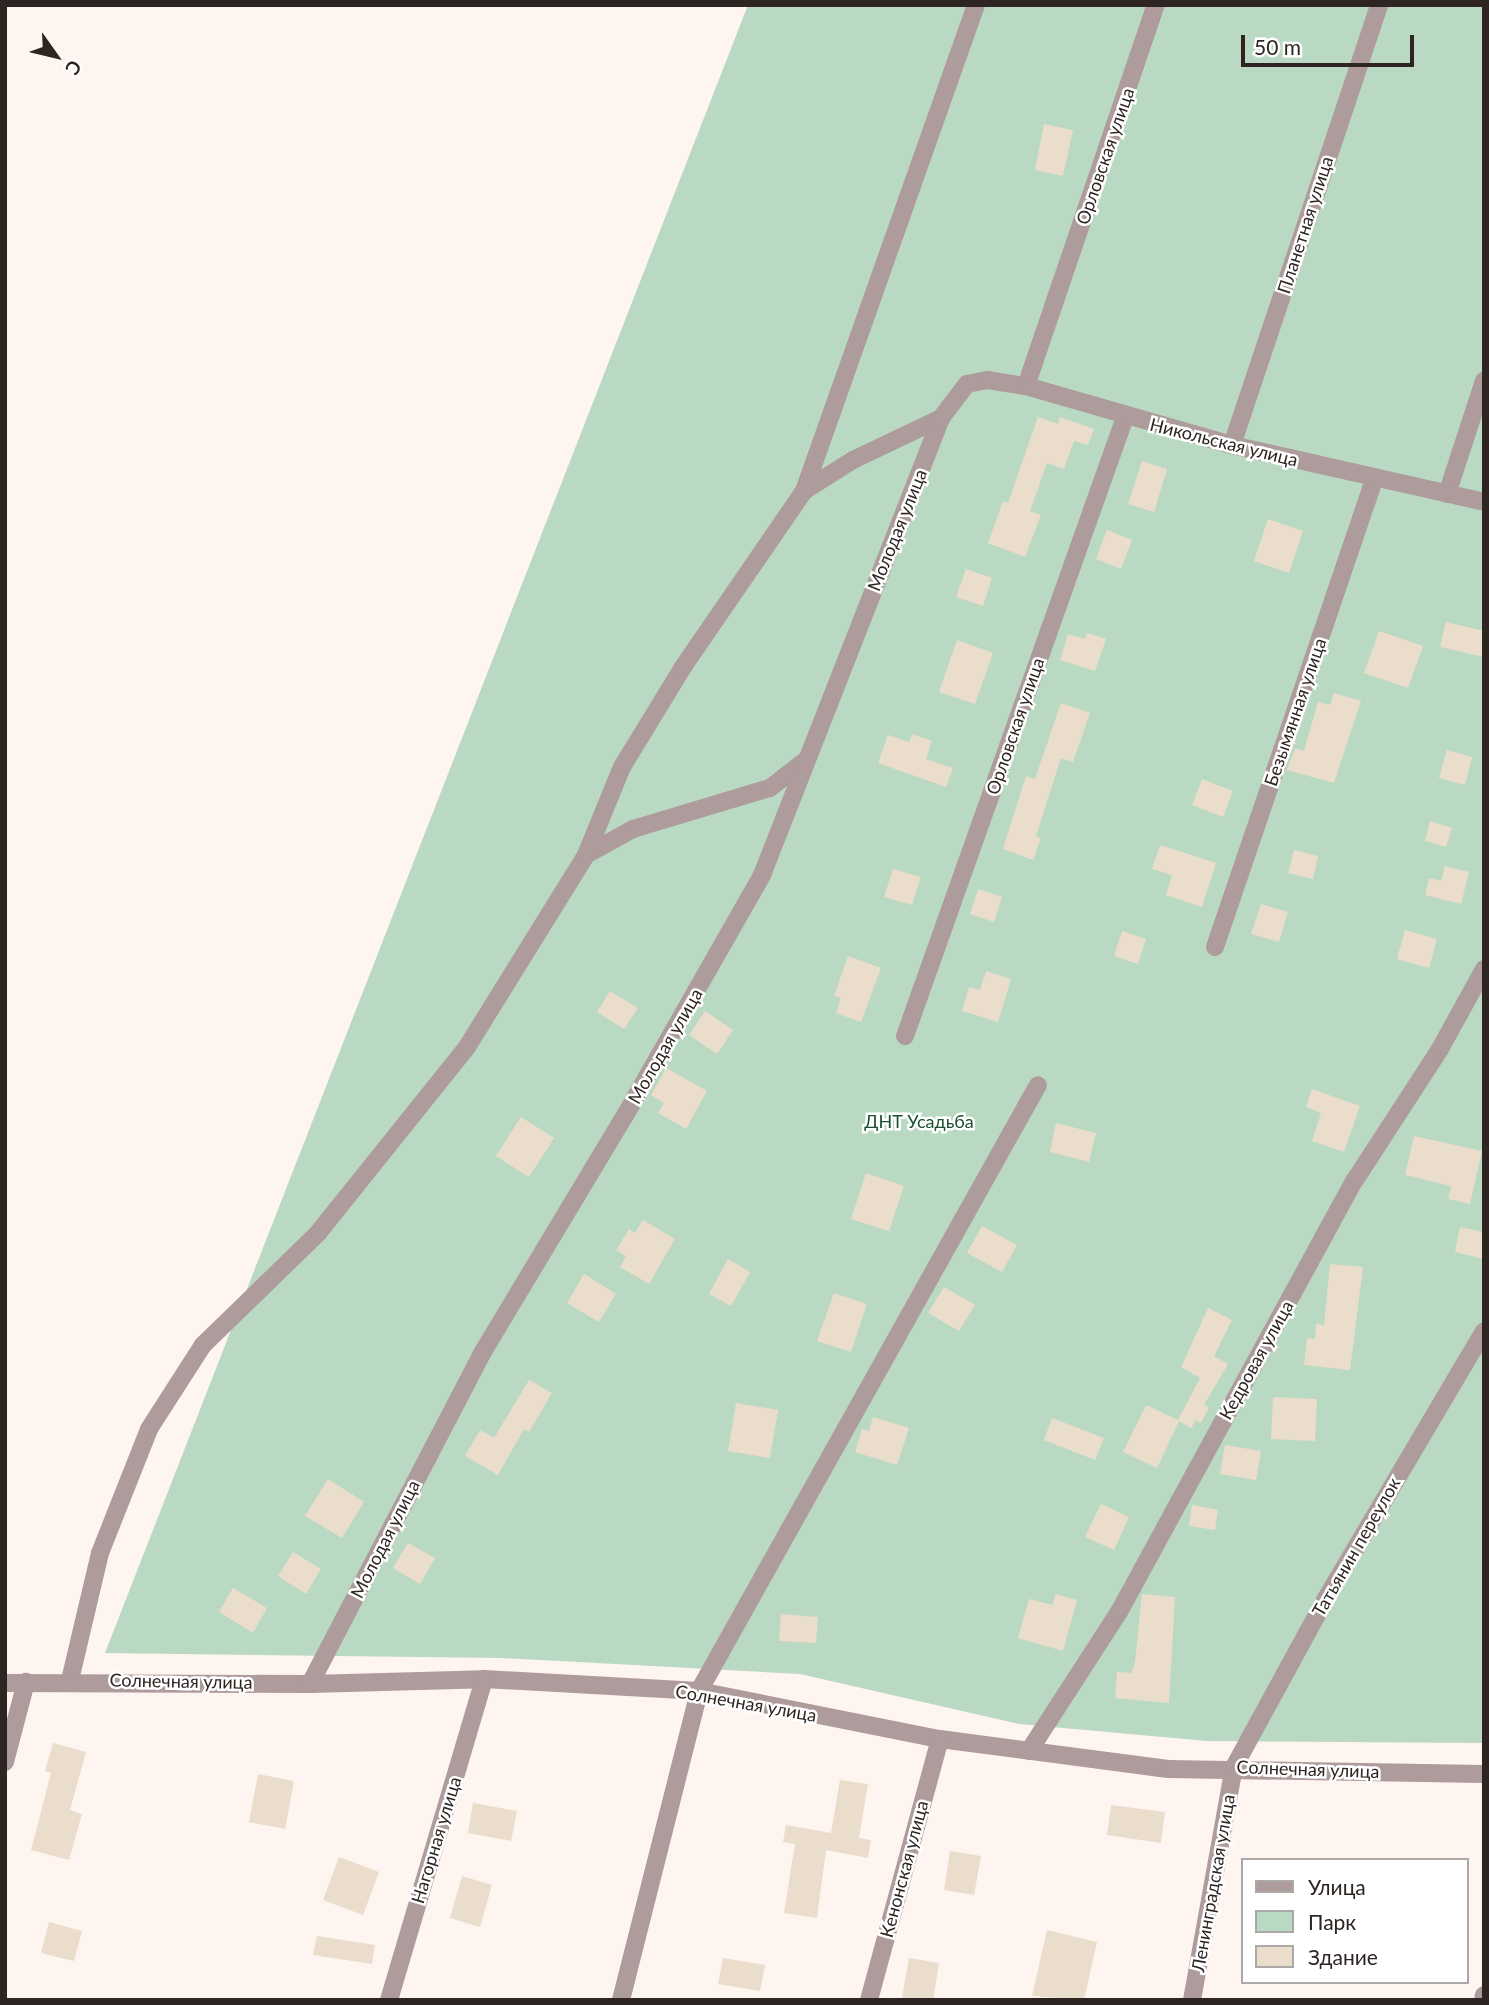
<!DOCTYPE html>
<meta charset="utf-8">
<style>
body{margin:0}
#map{position:relative;width:1489px;height:2005px;overflow:hidden;background:#fef4f0;font-family:Lato,sans-serif}
div>[style]{position:absolute}
.green>*{inset:0;background:#bad9c2}
.building>*{inset:0;background:#ebddcb}
.street>*{height:18px;margin:-9px;padding:0 9px;transform-origin:9px;border-radius:9px;background:#ae9b9c}
span{translate:-50% -50%;white-space:nowrap;text-align:center;line-height:1.15;-webkit-text-stroke:5px #fff;paint-order:stroke}
.street-label{font-size:18px;color:#2e2522}
.park-label{font-size:18px;color:#1a512f}
.frame{position:absolute;inset:0;border:7px solid #2e2522;pointer-events:none}
.legend{position:absolute;left:1241px;top:1858px;width:228px;height:126px;box-sizing:border-box;background:#fff;border:2px solid #aba8a7;margin:0;padding:9px 12px;list-style:none;font-size:21px;color:#2e2522}
.legend li{display:flex;align-items:center;gap:14px;height:35px}
.legend b{width:35px;border:2px solid #aba8a7}
.north{position:absolute;left:21px;top:21px;width:70px;height:70px;-webkit-text-stroke:5px #fff;paint-order:stroke;rotate:124deg;font-size:19px;font-weight:700;line-height:28px;text-align:center;color:#2e2522}
.north::after{content:'';display:block;margin:auto;width:24px;height:32px;background:#2e2522;clip-path:polygon(50% 0,100% 100%,50% 72%,0 100%)}
.scale{position:absolute;left:1241px;top:35px;width:173px;height:32px;box-sizing:border-box;border:4px solid #2e2522;border-top:0;padding-left:9px;font-size:21px;line-height:24px;white-space:nowrap;color:#2e2522;-webkit-text-stroke:5px #fff;paint-order:stroke}
</style>
<div id="map">
<div class="green">
<div style="clip-path:polygon(748px 5px,1484px 5px,1484px 1743px,1207px 1741px,1019px 1724px,800px 1674px,502px 1658px,105px 1653px)"></div>
</div>
<div class="building">
<div style="clip-path:polygon(1044px 124px,1073px 130px,1063px 176px,1035px 170px)"></div>
<div style="clip-path:polygon(1038px 417px,1058px 424px,1060px 417px,1094px 429px,1088px 445px,1074px 441px,1064px 469px,1047px 463px,1030px 511px,1041px 515px,1025px 557px,988px 543px,1003px 501px,1008px 503px)"></div>
<div style="clip-path:polygon(1142px 461px,1167px 469px,1154px 512px,1128px 504px)"></div>
<div style="clip-path:polygon(1268px 519px,1303px 531px,1289px 573px,1254px 561px)"></div>
<div style="clip-path:polygon(1107px 530px,1132px 540px,1121px 569px,1096px 559px)"></div>
<div style="clip-path:polygon(966px 569px,992px 578px,983px 606px,956px 597px)"></div>
<div style="clip-path:polygon(1446px 622px,1484px 631px,1484px 657px,1440px 647px)"></div>
<div style="clip-path:polygon(1379px 631px,1423px 646px,1408px 688px,1364px 673px)"></div>
<div style="clip-path:polygon(1087px 633px,1106px 639px,1095px 671px,1060px 660px,1068px 634px,1085px 639px)"></div>
<div style="clip-path:polygon(957px 640px,993px 653px,975px 704px,939px 692px)"></div>
<div style="clip-path:polygon(1334px 693px,1361px 701px,1334px 783px,1287px 770px,1295px 748px,1304px 751px,1318px 702px,1330px 705px)"></div>
<div style="clip-path:polygon(1061px 703px,1090px 713px,1073px 762px,1061px 758px,1036px 836px,1041px 838px,1033px 860px,1003px 849px,1026px 776px,1035px 779px)"></div>
<div style="clip-path:polygon(912px 734px,932px 741px,926px 759px,953px 768px,946px 787px,878px 763px,888px 735px,909px 742px)"></div>
<div style="clip-path:polygon(1447px 750px,1472px 757px,1465px 785px,1439px 778px)"></div>
<div style="clip-path:polygon(1202px 779px,1233px 791px,1223px 817px,1192px 805px)"></div>
<div style="clip-path:polygon(1430px 821px,1452px 828px,1446px 847px,1425px 841px)"></div>
<div style="clip-path:polygon(1160px 845px,1216px 863px,1202px 907px,1166px 895px,1172px 875px,1152px 869px)"></div>
<div style="clip-path:polygon(1294px 850px,1318px 856px,1313px 879px,1288px 873px)"></div>
<div style="clip-path:polygon(1445px 866px,1469px 872px,1461px 904px,1425px 895px,1429px 878px,1441px 881px)"></div>
<div style="clip-path:polygon(893px 869px,921px 877px,912px 905px,884px 897px)"></div>
<div style="clip-path:polygon(978px 889px,1002px 897px,994px 922px,970px 914px)"></div>
<div style="clip-path:polygon(1261px 904px,1288px 912px,1279px 942px,1251px 934px)"></div>
<div style="clip-path:polygon(1405px 930px,1437px 939px,1429px 968px,1397px 959px)"></div>
<div style="clip-path:polygon(1122px 931px,1146px 939px,1138px 964px,1114px 956px)"></div>
<div style="clip-path:polygon(848px 956px,881px 968px,861px 1022px,836px 1013px,841px 998px,834px 996px)"></div>
<div style="clip-path:polygon(986px 971px,1011px 979px,998px 1022px,962px 1011px,969px 987px,980px 990px)"></div>
<div style="clip-path:polygon(610px 991px,638px 1008px,624px 1029px,597px 1012px)"></div>
<div style="clip-path:polygon(705px 1011px,733px 1030px,717px 1054px,689px 1035px)"></div>
<div style="clip-path:polygon(666px 1068px,707px 1091px,686px 1129px,658px 1113px,664px 1103px,651px 1095px)"></div>
<div style="clip-path:polygon(1312px 1089px,1360px 1106px,1344px 1152px,1312px 1141px,1321px 1113px,1306px 1107px)"></div>
<div style="clip-path:polygon(521px 1117px,554px 1138px,529px 1177px,496px 1156px)"></div>
<div style="clip-path:polygon(1056px 1123px,1096px 1133px,1089px 1162px,1050px 1152px)"></div>
<div style="clip-path:polygon(1414px 1136px,1482px 1151px,1470px 1204px,1448px 1199px,1451px 1186px,1405px 1175px)"></div>
<div style="clip-path:polygon(866px 1173px,904px 1186px,889px 1231px,851px 1219px)"></div>
<div style="clip-path:polygon(643px 1220px,675px 1239px,649px 1284px,620px 1267px,626px 1256px,616px 1250px,629px 1229px,635px 1233px)"></div>
<div style="clip-path:polygon(982px 1226px,1017px 1245px,1002px 1272px,967px 1253px)"></div>
<div style="clip-path:polygon(1460px 1227px,1484px 1232px,1484px 1259px,1455px 1252px)"></div>
<div style="clip-path:polygon(728px 1259px,750px 1272px,731px 1306px,709px 1294px)"></div>
<div style="clip-path:polygon(1330px 1264px,1363px 1267px,1350px 1370px,1304px 1365px,1307px 1338px,1315px 1339px,1316px 1324px,1324px 1325px)"></div>
<div style="clip-path:polygon(584px 1274px,616px 1294px,599px 1322px,567px 1303px)"></div>
<div style="clip-path:polygon(944px 1287px,975px 1305px,959px 1331px,928px 1313px)"></div>
<div style="clip-path:polygon(834px 1293px,867px 1304px,851px 1352px,817px 1341px)"></div>
<div style="clip-path:polygon(1208px 1308px,1232px 1320px,1214px 1356px,1228px 1364px,1204px 1405px,1209px 1407px,1201px 1423px,1196px 1420px,1191px 1428px,1179px 1421px,1157px 1468px,1123px 1452px,1146px 1405px,1178px 1420px,1200px 1378px,1181px 1367px)"></div>
<div style="clip-path:polygon(529px 1380px,552px 1393px,529px 1432px,524px 1429px,498px 1475px,465px 1456px,480px 1430px,494px 1438px)"></div>
<div style="clip-path:polygon(1273px 1397px,1317px 1399px,1315px 1441px,1271px 1439px)"></div>
<div style="clip-path:polygon(736px 1403px,778px 1410px,770px 1458px,728px 1451px)"></div>
<div style="clip-path:polygon(873px 1417px,909px 1428px,897px 1465px,855px 1452px,862px 1429px,869px 1431px)"></div>
<div style="clip-path:polygon(1052px 1418px,1104px 1438px,1095px 1460px,1044px 1440px)"></div>
<div style="clip-path:polygon(1225px 1445px,1261px 1451px,1256px 1480px,1220px 1474px)"></div>
<div style="clip-path:polygon(328px 1479px,364px 1502px,342px 1538px,305px 1516px)"></div>
<div style="clip-path:polygon(1101px 1504px,1129px 1517px,1114px 1550px,1085px 1537px)"></div>
<div style="clip-path:polygon(1192px 1505px,1218px 1510px,1215px 1530px,1189px 1526px)"></div>
<div style="clip-path:polygon(408px 1543px,435px 1558px,420px 1584px,393px 1568px)"></div>
<div style="clip-path:polygon(293px 1552px,321px 1569px,306px 1594px,278px 1576px)"></div>
<div style="clip-path:polygon(233px 1588px,267px 1608px,253px 1633px,219px 1612px)"></div>
<div style="clip-path:polygon(1056px 1594px,1077px 1600px,1063px 1651px,1018px 1638px,1029px 1599px,1052px 1605px)"></div>
<div style="clip-path:polygon(1142px 1594px,1175px 1597px,1169px 1703px,1115px 1698px,1117px 1672px,1131px 1673px,1135px 1662px)"></div>
<div style="clip-path:polygon(781px 1614px,818px 1617px,816px 1643px,779px 1641px)"></div>
<div style="clip-path:polygon(53px 1743px,86px 1752px,70px 1810px,82px 1814px,69px 1860px,31px 1850px,51px 1773px,45px 1771px)"></div>
<div style="clip-path:polygon(258px 1774px,294px 1781px,285px 1829px,249px 1822px)"></div>
<div style="clip-path:polygon(840px 1780px,868px 1784px,859px 1838px,871px 1840px,868px 1858px,826px 1850px,817px 1918px,784px 1913px,795px 1844px,783px 1842px,786px 1825px,831px 1833px)"></div>
<div style="clip-path:polygon(473px 1803px,517px 1811px,511px 1841px,468px 1833px)"></div>
<div style="clip-path:polygon(1111px 1805px,1165px 1812px,1161px 1843px,1107px 1835px)"></div>
<div style="clip-path:polygon(950px 1851px,981px 1856px,974px 1895px,944px 1890px)"></div>
<div style="clip-path:polygon(339px 1857px,379px 1872px,363px 1915px,323px 1900px)"></div>
<div style="clip-path:polygon(462px 1876px,492px 1885px,480px 1927px,450px 1918px)"></div>
<div style="clip-path:polygon(49px 1922px,82px 1931px,74px 1961px,41px 1953px)"></div>
<div style="clip-path:polygon(1047px 1930px,1097px 1942px,1084px 2000px,1032px 1996px)"></div>
<div style="clip-path:polygon(317px 1936px,375px 1945px,372px 1964px,313px 1955px)"></div>
<div style="clip-path:polygon(723px 1958px,765px 1965px,760px 1991px,718px 1984px)"></div>
<div style="clip-path:polygon(909px 1958px,939px 1963px,933px 2000px,902px 1998px)"></div>
</div>
<div class="street">
<div style="left:1026px;top:386px;width:403px;rotate:-71.2deg"></div>
<div style="left:1232px;top:445px;width:464px;rotate:-71.5deg"></div>
<div style="left:804px;top:491px;width:58px;rotate:-32.3deg"></div>
<div style="left:853px;top:460px;width:98px;rotate:-25.5deg"></div>
<div style="left:1447px;top:494px;width:119px;rotate:-71.9deg"></div>
<div style="left:586px;top:855px;width:54px;rotate:-29deg"></div>
<div style="left:633px;top:829px;width:143px;rotate:-16.7deg"></div>
<div style="left:770px;top:788px;width:46px;rotate:-37.9deg"></div>
<div style="left:1215px;top:947px;width:496px;rotate:-71.2deg"></div>
<div style="left:905px;top:1036px;width:657px;rotate:-70.43deg"></div>
<div style="left:70px;top:1680px;width:130px;rotate:-76.7deg"></div>
<div style="left:100px;top:1553px;width:133px;rotate:-68.4deg"></div>
<div style="left:149px;top:1429px;width:100px;rotate:-57.3deg"></div>
<div style="left:203px;top:1345px;width:161px;rotate:-44.2deg"></div>
<div style="left:318px;top:1233px;width:238px;rotate:-51.3deg"></div>
<div style="left:467px;top:1047px;width:226px;rotate:-58.2deg"></div>
<div style="left:586px;top:855px;width:95px;rotate:-67.8deg"></div>
<div style="left:622px;top:767px;width:117px;rotate:-58.6deg"></div>
<div style="left:683px;top:667px;width:214px;rotate:-55.5deg"></div>
<div style="left:804px;top:491px;width:516px;rotate:-70.51deg"></div>
<div style="left:5px;top:1683px;width:305px;rotate:0.2deg"></div>
<div style="left:310px;top:1684px;width:174px;rotate:-1.6deg"></div>
<div style="left:484px;top:1679px;width:215px;rotate:3.2deg"></div>
<div style="left:699px;top:1691px;width:246px;rotate:11.3deg"></div>
<div style="left:940px;top:1739px;width:230px;rotate:7.5deg"></div>
<div style="left:1168px;top:1769px;width:316px;rotate:0.9deg"></div>
<div style="left:310px;top:1684px;width:371px;rotate:-62.5deg"></div>
<div style="left:481px;top:1355px;width:292px;rotate:-59deg"></div>
<div style="left:631px;top:1105px;width:265px;rotate:-60.3deg"></div>
<div style="left:762px;top:875px;width:491px;rotate:-68.6deg"></div>
<div style="left:941px;top:418px;width:43px;rotate:-52.6deg"></div>
<div style="left:967px;top:384px;width:20px;rotate:-11deg"></div>
<div style="left:987px;top:380px;width:39px;rotate:9deg"></div>
<div style="left:1026px;top:386px;width:214px;rotate:16deg"></div>
<div style="left:1232px;top:445px;width:258px;rotate:12.7deg"></div>
<div style="left:1029px;top:1751px;width:166px;rotate:-57.1deg"></div>
<div style="left:1119px;top:1612px;width:492px;rotate:-61.4deg"></div>
<div style="left:1355px;top:1180px;width:156px;rotate:-57deg"></div>
<div style="left:1440px;top:1049px;width:91px;rotate:-61.2deg"></div>
<div style="left:5px;top:1762px;width:83px;rotate:-75.3deg"></div>
<div style="left:389px;top:2000px;width:335px;rotate:-73.5deg"></div>
<div style="left:621px;top:2000px;width:319px;rotate:-75.8deg"></div>
<div style="left:699px;top:1691px;width:694px;rotate:-60.78deg"></div>
<div style="left:869px;top:2000px;width:270px;rotate:-74.8deg"></div>
<div style="left:1192px;top:2000px;width:237px;rotate:-79.8deg"></div>
<div style="left:1234px;top:1767px;width:190px;rotate:-61.4deg"></div>
<div style="left:1325px;top:1600px;width:312px;rotate:-59.4deg"></div>
<div style="left:1483px;top:2000px;width:5px;rotate:-79deg"></div>
</div>
<div class="street-label">
<span style="left:1105px;top:156px;rotate:-71deg">Орловская улица</span>
<span style="left:1305px;top:225px;rotate:-72deg">Планетная улица</span>
<span style="left:1224px;top:442px;rotate:14deg">Никольская улица</span>
<span style="left:897px;top:530px;rotate:-68deg">Молодая улица</span>
<span style="left:1295px;top:712px;rotate:-71deg">Безымянная улица</span>
<span style="left:1015px;top:726px;rotate:-71deg">Орловская улица</span>
<span style="left:665px;top:1046px;rotate:-60deg">Молодая улица</span>
<span style="left:1256px;top:1360px;rotate:-61deg">Кедровая улица</span>
<span style="left:385px;top:1539px;rotate:-63deg">Молодая улица</span>
<span style="left:1356px;top:1547px;rotate:-60deg">Татьянин переулок</span>
<span style="left:181px;top:1681px;rotate:1deg">Солнечная улица</span>
<span style="left:746px;top:1703px;rotate:10deg">Солнечная улица</span>
<span style="left:1308px;top:1769px;rotate:2deg">Солнечная улица</span>
<span style="left:436px;top:1840px;rotate:-73deg">Нагорная улица</span>
<span style="left:904px;top:1869px;rotate:-75deg">Кенонская улица</span>
<span style="left:1213px;top:1883px;rotate:-80deg">Ленинградская улица</span>
</div>
<div class="park-label">
<span style="left:919px;top:1121px">ДНТ Усадьба</span>
</div>
<div class="frame"></div>
<ul class="legend">
<li><b style="height:9px;background:#ae9b9c"></b>Улица</li>
<li><b style="height:19px;background:#bad9c2"></b>Парк</li>
<li><b style="height:19px;background:#ebddcb"></b>Здание</li>
</ul>
<div class="north">С</div>
<div class="scale">50 m</div>
</div>
